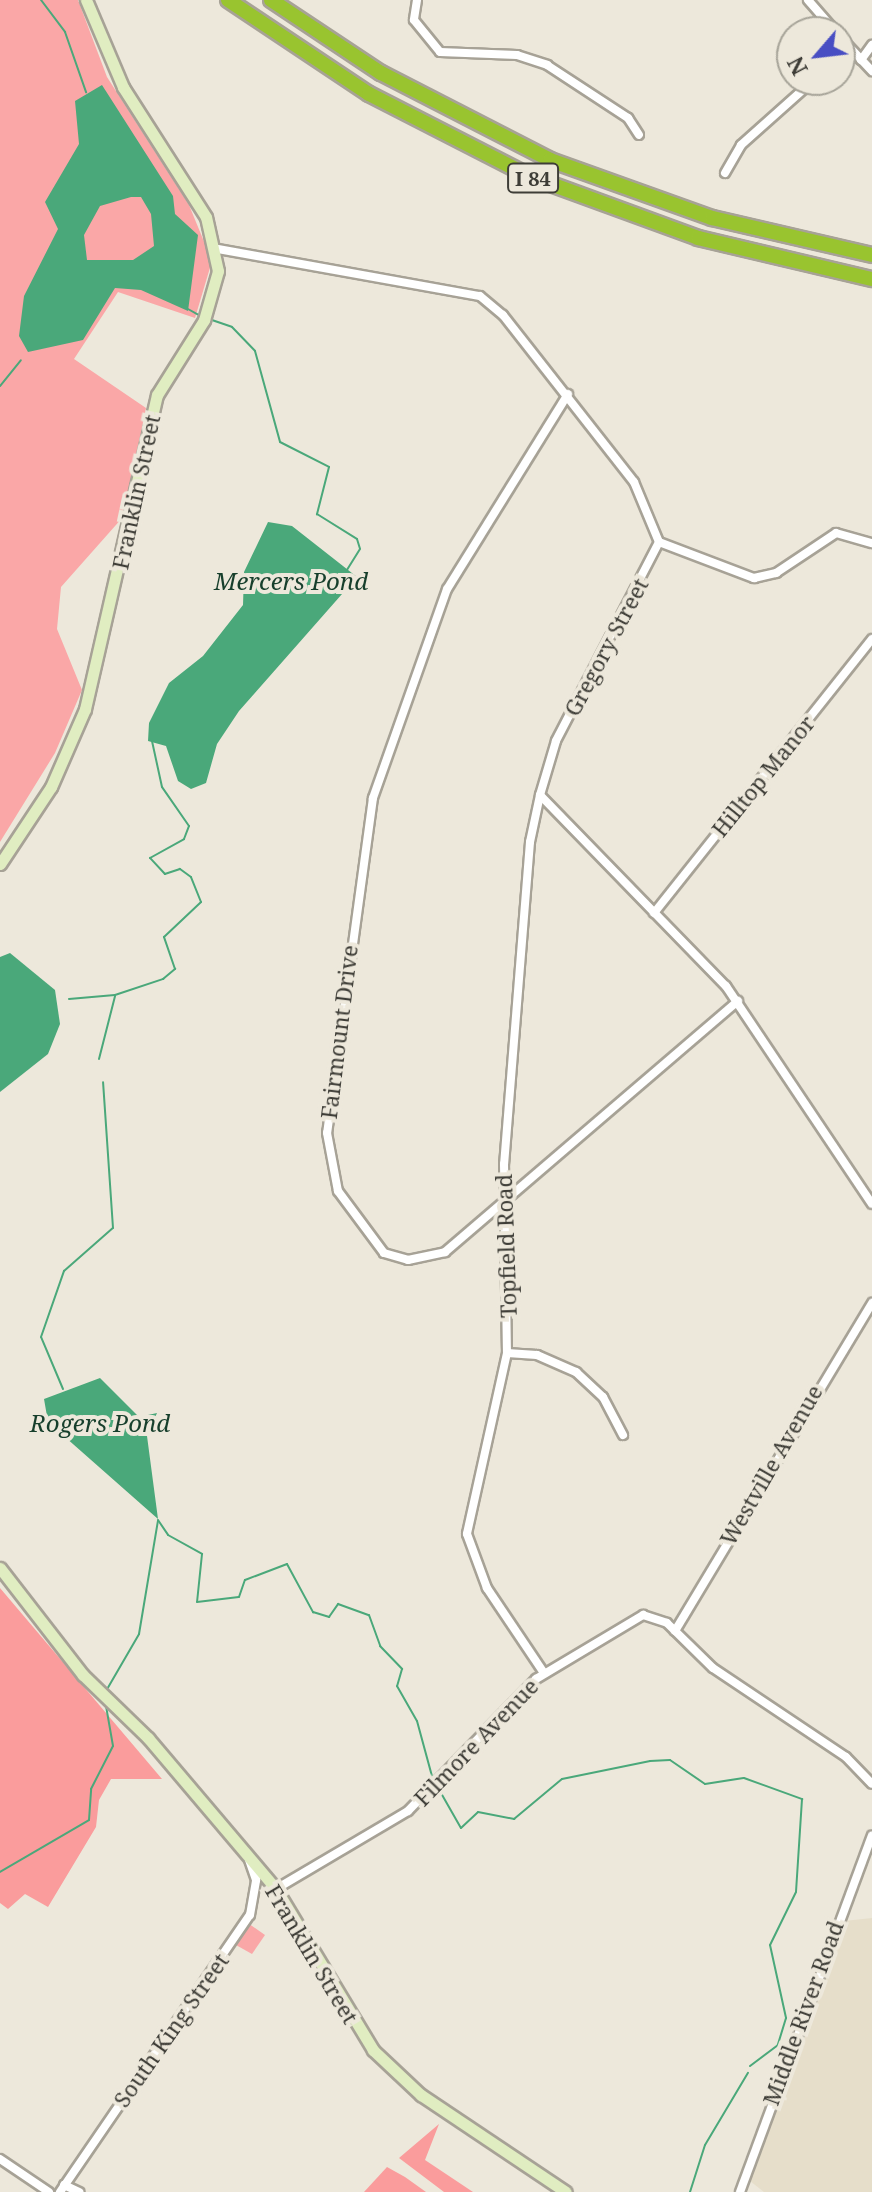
<!DOCTYPE html>
<style>
body{margin:0}
#map{position:relative;width:872px;height:2192px;overflow:hidden;background:#ede8db;font-family:"Noto Serif",serif}
div>[style]{position:absolute}
.built>*{inset:0;background:#e6deca}
.green>*{inset:0;background:#faa7a7}
.forest>*{inset:0;background:#fa9c9c}
.water>*{inset:0;background:#4aa87a}
.stream>*{height:2px;margin:-1px;padding:0 1px;transform-origin:1px;border-radius:1px;background:#4aa87a}
.roads{filter:drop-shadow(2px 0 #a7a296) drop-shadow(-2px 0 #a7a296) drop-shadow(0 2px #a7a296) drop-shadow(0 -2px #a7a296)}
.minor>*{height:8px;margin:-4px;padding:0 4px;transform-origin:4px;border-radius:4px;background:#fff}
.secondary>*{height:11px;margin:-5.5px;padding:0 5.5px;transform-origin:5.5px;border-radius:5.5px;background:#e0edc1}
.motorway>*{height:14px;margin:-7px;padding:0 7px;transform-origin:7px;border-radius:7px;background:#99c42f}
span{translate:-50% -50%;white-space:nowrap;text-align:center;line-height:1.15;-webkit-text-stroke:8px #ede8db;paint-order:stroke}
.shield-label span{padding:2px 6px;background:#ede8db;border:2px solid;border-radius:6px;-webkit-text-stroke-width:0}
.shield-label{font-size:20px;color:#3e3d37;font-weight:700}
.street-label{font-size:22px;color:#3e3d37}
.water-label{font-size:24px;color:#173f2c;font-style:italic}
.north{position:absolute;left:776px;top:16px;width:80px;height:80px;box-sizing:border-box;background:#ede8db;border:2px solid #a7a499;border-radius:50%;rotate:242deg;font-size:22px;font-weight:700;line-height:32px;text-align:center;color:#3e3d37}
.north::after{content:'';display:block;margin:auto;width:28px;height:36px;background:#484ec3;clip-path:polygon(50% 0,100% 100%,50% 72%,0 100%)}
</style>
<div id="map">
<div class="built">
<div style="clip-path:polygon(872px 1918px,872px 2192px,764px 2192px,750px 2181px,844px 1921px)"></div>
</div>
<div class="green">
<div style="clip-path:polygon(0 0,78px 0,107px 77px,189px 205px,212px 261px,195px 318px,118px 292px,74px 359px,146px 408px,131px 508px,61px 587px,57px 629px,82px 690px,55px 753px,0 842px)"></div>
<div style="clip-path:polygon(242px 1919px,265px 1935px,252px 1954px,227px 1940px)"></div>
</div>
<div class="forest">
<div style="clip-path:polygon(0 1588px,162px 1779px,111px 1779px,99px 1800px,96px 1827px,48px 1907px,25px 1894px,8px 1909px,0 1903px)"></div>
<div style="clip-path:polygon(439px 2124px,425px 2160px,473px 2192px,444px 2192px,399px 2158px)"></div>
<div style="clip-path:polygon(387px 2167px,405px 2177px,426px 2192px,364px 2192px)"></div>
</div>
<div class="water">
<div style="clip-path:polygon(evenodd,102px 85px,173px 196px,175px 214px,198px 235px,188px 311px,141px 290px,115px 288px,83px 340px,28px 352px,19px 336px,24px 296px,58px 229px,45px 202px,79px 144px,75px 101px,102px 85px,131px 197px,141px 197px,151px 214px,154px 246px,133px 260px,87px 260px,84px 235px,100px 206px,131px 197px)"></div>
<div style="clip-path:polygon(268px 522px,292px 526px,357px 577px,239px 711px,217px 744px,206px 783px,191px 789px,178px 781px,166px 746px,148px 741px,149px 723px,169px 683px,203px 656px,243px 605px,244px 572px)"></div>
<div style="clip-path:polygon(10px 953px,55px 990px,60px 1024px,48px 1054px,0 1092px,0 957px)"></div>
<div style="clip-path:polygon(100px 1378px,139px 1417px,157px 1413px,147px 1436px,158px 1519px,48px 1422px,44px 1399px)"></div>
</div>
<div class="stream">
<div style="left:41px;top:0;width:40px;rotate:53deg"></div>
<div style="left:65px;top:32px;width:64px;rotate:70.7deg"></div>
<div style="left:188px;top:309px;width:13px;rotate:29deg"></div>
<div style="left:209px;top:319px;width:24px;rotate:19deg"></div>
<div style="left:232px;top:327px;width:33px;rotate:46deg"></div>
<div style="left:255px;top:351px;width:94px;rotate:74.6deg"></div>
<div style="left:280px;top:442px;width:55px;rotate:27deg"></div>
<div style="left:329px;top:467px;width:49px;rotate:104.3deg"></div>
<div style="left:317px;top:514px;width:47px;rotate:32deg"></div>
<div style="left:357px;top:539px;width:10px;rotate:73deg"></div>
<div style="left:360px;top:549px;width:25px;rotate:122deg"></div>
<div style="left:0;top:386px;width:33px;rotate:-51deg"></div>
<div style="left:69px;top:999px;width:46px;rotate:-5deg"></div>
<div style="left:115px;top:995px;width:51px;rotate:-18.4deg"></div>
<div style="left:163px;top:979px;width:16px;rotate:-40deg"></div>
<div style="left:175px;top:969px;width:34px;rotate:-109deg"></div>
<div style="left:164px;top:937px;width:51px;rotate:-43.4deg"></div>
<div style="left:201px;top:902px;width:27px;rotate:-112deg"></div>
<div style="left:191px;top:877px;width:14px;rotate:-144deg"></div>
<div style="left:180px;top:869px;width:16px;rotate:162deg"></div>
<div style="left:165px;top:874px;width:22px;rotate:-133deg"></div>
<div style="left:150px;top:858px;width:39px;rotate:-29deg"></div>
<div style="left:184px;top:839px;width:14px;rotate:-69deg"></div>
<div style="left:189px;top:826px;width:47px;rotate:-124.7deg"></div>
<div style="left:162px;top:787px;width:47px;rotate:-102.3deg"></div>
<div style="left:99px;top:1059px;width:65px;rotate:-75.7deg"></div>
<div style="left:63px;top:1389px;width:56px;rotate:-112.9deg"></div>
<div style="left:41px;top:1337px;width:70px;rotate:-70.8deg"></div>
<div style="left:64px;top:1271px;width:65px;rotate:-41.3deg"></div>
<div style="left:113px;top:1228px;width:146px;rotate:-93.9deg"></div>
<div style="left:158px;top:1520px;width:18px;rotate:56deg"></div>
<div style="left:168px;top:1535px;width:39px;rotate:29deg"></div>
<div style="left:202px;top:1554px;width:48px;rotate:95.9deg"></div>
<div style="left:197px;top:1602px;width:42px;rotate:-6.8deg"></div>
<div style="left:239px;top:1597px;width:18px;rotate:-71deg"></div>
<div style="left:245px;top:1580px;width:45px;rotate:-20.9deg"></div>
<div style="left:287px;top:1564px;width:55px;rotate:61.6deg"></div>
<div style="left:313px;top:1612px;width:17px;rotate:17deg"></div>
<div style="left:329px;top:1617px;width:16px;rotate:-55deg"></div>
<div style="left:338px;top:1604px;width:33px;rotate:20deg"></div>
<div style="left:369px;top:1615px;width:33px;rotate:70deg"></div>
<div style="left:380px;top:1646px;width:32px;rotate:46deg"></div>
<div style="left:402px;top:1669px;width:18px;rotate:106deg"></div>
<div style="left:397px;top:1686px;width:40px;rotate:60.3deg"></div>
<div style="left:417px;top:1721px;width:61px;rotate:74.8deg"></div>
<div style="left:106px;top:1691px;width:66px;rotate:-59.9deg"></div>
<div style="left:139px;top:1634px;width:115px;rotate:-80.5deg"></div>
<div style="left:437px;top:1786px;width:48px;rotate:60.3deg"></div>
<div style="left:461px;top:1828px;width:23px;rotate:-43deg"></div>
<div style="left:478px;top:1812px;width:37px;rotate:11deg"></div>
<div style="left:514px;top:1819px;width:62px;rotate:-39.8deg"></div>
<div style="left:562px;top:1779px;width:90px;rotate:-11.6deg"></div>
<div style="left:650px;top:1761px;width:20px;rotate:-3deg"></div>
<div style="left:670px;top:1760px;width:42px;rotate:34.4deg"></div>
<div style="left:705px;top:1784px;width:39px;rotate:-9deg"></div>
<div style="left:744px;top:1778px;width:62px;rotate:19.9deg"></div>
<div style="left:802px;top:1799px;width:93px;rotate:93.7deg"></div>
<div style="left:796px;top:1892px;width:59px;rotate:116.1deg"></div>
<div style="left:770px;top:1945px;width:75px;rotate:77.6deg"></div>
<div style="left:786px;top:2018px;width:28px;rotate:107deg"></div>
<div style="left:778px;top:2045px;width:35px;rotate:143deg"></div>
<div style="left:0;top:1872px;width:103px;rotate:-30.3deg"></div>
<div style="left:89px;top:1820px;width:31px;rotate:-86deg"></div>
<div style="left:91px;top:1789px;width:48px;rotate:-62.9deg"></div>
<div style="left:113px;top:1746px;width:41px;rotate:-99.9deg"></div>
<div style="left:690px;top:2192px;width:49px;rotate:-72.3deg"></div>
<div style="left:705px;top:2145px;width:84px;rotate:-59.2deg"></div>
</div>
<div class="roads">
<div class="minor">
<div style="left:417px;top:0;width:20px;rotate:99deg"></div>
<div style="left:414px;top:20px;width:41px;rotate:50.9deg"></div>
<div style="left:440px;top:52px;width:77px;rotate:2.2deg"></div>
<div style="left:517px;top:55px;width:32px;rotate:18deg"></div>
<div style="left:547px;top:65px;width:97px;rotate:33.2deg"></div>
<div style="left:628px;top:118px;width:20px;rotate:57deg"></div>
<div style="left:808px;top:0;width:43px;rotate:48.8deg"></div>
<div style="left:840px;top:37px;width:47px;rotate:46.7deg"></div>
<div style="left:840px;top:57px;width:13px;rotate:-42deg"></div>
<div style="left:861px;top:60px;width:19px;rotate:-54deg"></div>
<div style="left:725px;top:173px;width:32px;rotate:-60deg"></div>
<div style="left:741px;top:145px;width:98px;rotate:-41.7deg"></div>
<div style="left:218px;top:249px;width:266px;rotate:10.2deg"></div>
<div style="left:480px;top:296px;width:30px;rotate:40deg"></div>
<div style="left:503px;top:315px;width:212px;rotate:51.9deg"></div>
<div style="left:634px;top:482px;width:65px;rotate:67.4deg"></div>
<div style="left:659px;top:542px;width:224px;rotate:117.4deg"></div>
<div style="left:556px;top:741px;width:56px;rotate:106.5deg"></div>
<div style="left:540px;top:795px;width:267px;rotate:45.8deg"></div>
<div style="left:726px;top:986px;width:262px;rotate:56.2deg"></div>
<div style="left:568px;top:394px;width:229px;rotate:121.8deg"></div>
<div style="left:447px;top:589px;width:222px;rotate:109.5deg"></div>
<div style="left:373px;top:798px;width:338px;rotate:97.8deg"></div>
<div style="left:327px;top:1133px;width:59px;rotate:79.3deg"></div>
<div style="left:338px;top:1191px;width:77px;rotate:53.4deg"></div>
<div style="left:384px;top:1253px;width:25px;rotate:16deg"></div>
<div style="left:408px;top:1260px;width:38px;rotate:-12deg"></div>
<div style="left:445px;top:1252px;width:386px;rotate:-40.6deg"></div>
<div style="left:659px;top:542px;width:102px;rotate:20.8deg"></div>
<div style="left:754px;top:578px;width:23px;rotate:-13deg"></div>
<div style="left:776px;top:573px;width:72px;rotate:-33.7deg"></div>
<div style="left:836px;top:533px;width:37px;rotate:16deg"></div>
<div style="left:540px;top:795px;width:48px;rotate:102deg"></div>
<div style="left:530px;top:842px;width:323px;rotate:94.6deg"></div>
<div style="left:504px;top:1164px;width:189px;rotate:89.1deg"></div>
<div style="left:507px;top:1353px;width:185px;rotate:102.5deg"></div>
<div style="left:467px;top:1534px;width:58px;rotate:69.7deg"></div>
<div style="left:487px;top:1588px;width:102px;rotate:56.2deg"></div>
<div style="left:654px;top:913px;width:350px;rotate:-51.5deg"></div>
<div style="left:507px;top:1353px;width:30px;rotate:4deg"></div>
<div style="left:537px;top:1355px;width:43px;rotate:23.6deg"></div>
<div style="left:576px;top:1372px;width:37px;rotate:43deg"></div>
<div style="left:603px;top:1397px;width:43px;rotate:62.2deg"></div>
<div style="left:675px;top:1631px;width:383px;rotate:-59deg"></div>
<div style="left:276px;top:1889px;width:153px;rotate:-30.6deg"></div>
<div style="left:408px;top:1811px;width:184px;rotate:-45.9deg"></div>
<div style="left:536px;top:1679px;width:125px;rotate:-30.9deg"></div>
<div style="left:643px;top:1615px;width:25px;rotate:18deg"></div>
<div style="left:667px;top:1623px;width:64px;rotate:44.4deg"></div>
<div style="left:713px;top:1668px;width:160px;rotate:33.8deg"></div>
<div style="left:846px;top:1757px;width:37px;rotate:46deg"></div>
<div style="left:0;top:2159px;width:59px;rotate:34deg"></div>
<div style="left:64px;top:2185px;width:17px;rotate:25deg"></div>
<div style="left:60px;top:2192px;width:336px;rotate:-55.6deg"></div>
<div style="left:250px;top:1915px;width:36px;rotate:-80deg"></div>
<div style="left:256px;top:1880px;width:21px;rotate:-109deg"></div>
<div style="left:740px;top:2192px;width:380px;rotate:-69.7deg"></div>
</div>
<div class="secondary">
<div style="left:0;top:864px;width:92px;rotate:-56.5deg"></div>
<div style="left:51px;top:787px;width:85px;rotate:-66.4deg"></div>
<div style="left:85px;top:709px;width:322px;rotate:-77.1deg"></div>
<div style="left:157px;top:395px;width:89px;rotate:-57.9deg"></div>
<div style="left:204px;top:320px;width:51px;rotate:-74.1deg"></div>
<div style="left:218px;top:271px;width:55px;rotate:-102.5deg"></div>
<div style="left:206px;top:217px;width:154px;rotate:-122.6deg"></div>
<div style="left:123px;top:87px;width:95px;rotate:-113deg"></div>
<div style="left:0;top:1568px;width:135px;rotate:52.2deg"></div>
<div style="left:83px;top:1675px;width:91px;rotate:44.1deg"></div>
<div style="left:148px;top:1738px;width:198px;rotate:49.7deg"></div>
<div style="left:276px;top:1889px;width:188px;rotate:58.9deg"></div>
<div style="left:373px;top:2050px;width:66px;rotate:43.2deg"></div>
<div style="left:421px;top:2095px;width:174px;rotate:33.8deg"></div>
</div>
<div class="motorway">
<div style="left:228px;top:0;width:169px;rotate:33.7deg"></div>
<div style="left:369px;top:94px;width:180px;rotate:27.1deg"></div>
<div style="left:529px;top:176px;width:180px;rotate:20.1deg"></div>
<div style="left:698px;top:238px;width:179px;rotate:13.3deg"></div>
<div style="left:271px;top:0;width:132px;rotate:33.6deg"></div>
<div style="left:381px;top:73px;width:190px;rotate:27.2deg"></div>
<div style="left:550px;top:160px;width:172px;rotate:19.7deg"></div>
<div style="left:712px;top:218px;width:164px;rotate:13deg"></div>
</div>
</div>
<div class="shield-label">
<span style="left:533px;top:178px">I 84</span>
</div>
<div class="street-label">
<span style="left:136px;top:492px;rotate:-78deg">Franklin Street</span>
<span style="left:606px;top:647px;rotate:-62deg">Gregory Street</span>
<span style="left:763px;top:776px;rotate:-51deg">Hilltop Manor</span>
<span style="left:339px;top:1032px;rotate:-83deg">Fairmount Drive</span>
<span style="left:506px;top:1246px;rotate:-92deg">Topfield Road</span>
<span style="left:771px;top:1465px;rotate:-60deg">Westville Avenue</span>
<span style="left:476px;top:1742px;rotate:-46deg">Filmore Avenue</span>
<span style="left:312px;top:1954px;rotate:59deg">Franklin Street</span>
<span style="left:803px;top:2013px;rotate:-70deg">Middle River Road</span>
<span style="left:171px;top:2030px;rotate:-55deg">South King Street</span>
</div>
<div class="water-label">
<span style="left:291px;top:581px">Mercers Pond</span>
<span style="left:100px;top:1423px">Rogers Pond</span>
</div>
<div class="north">N</div>
</div>
